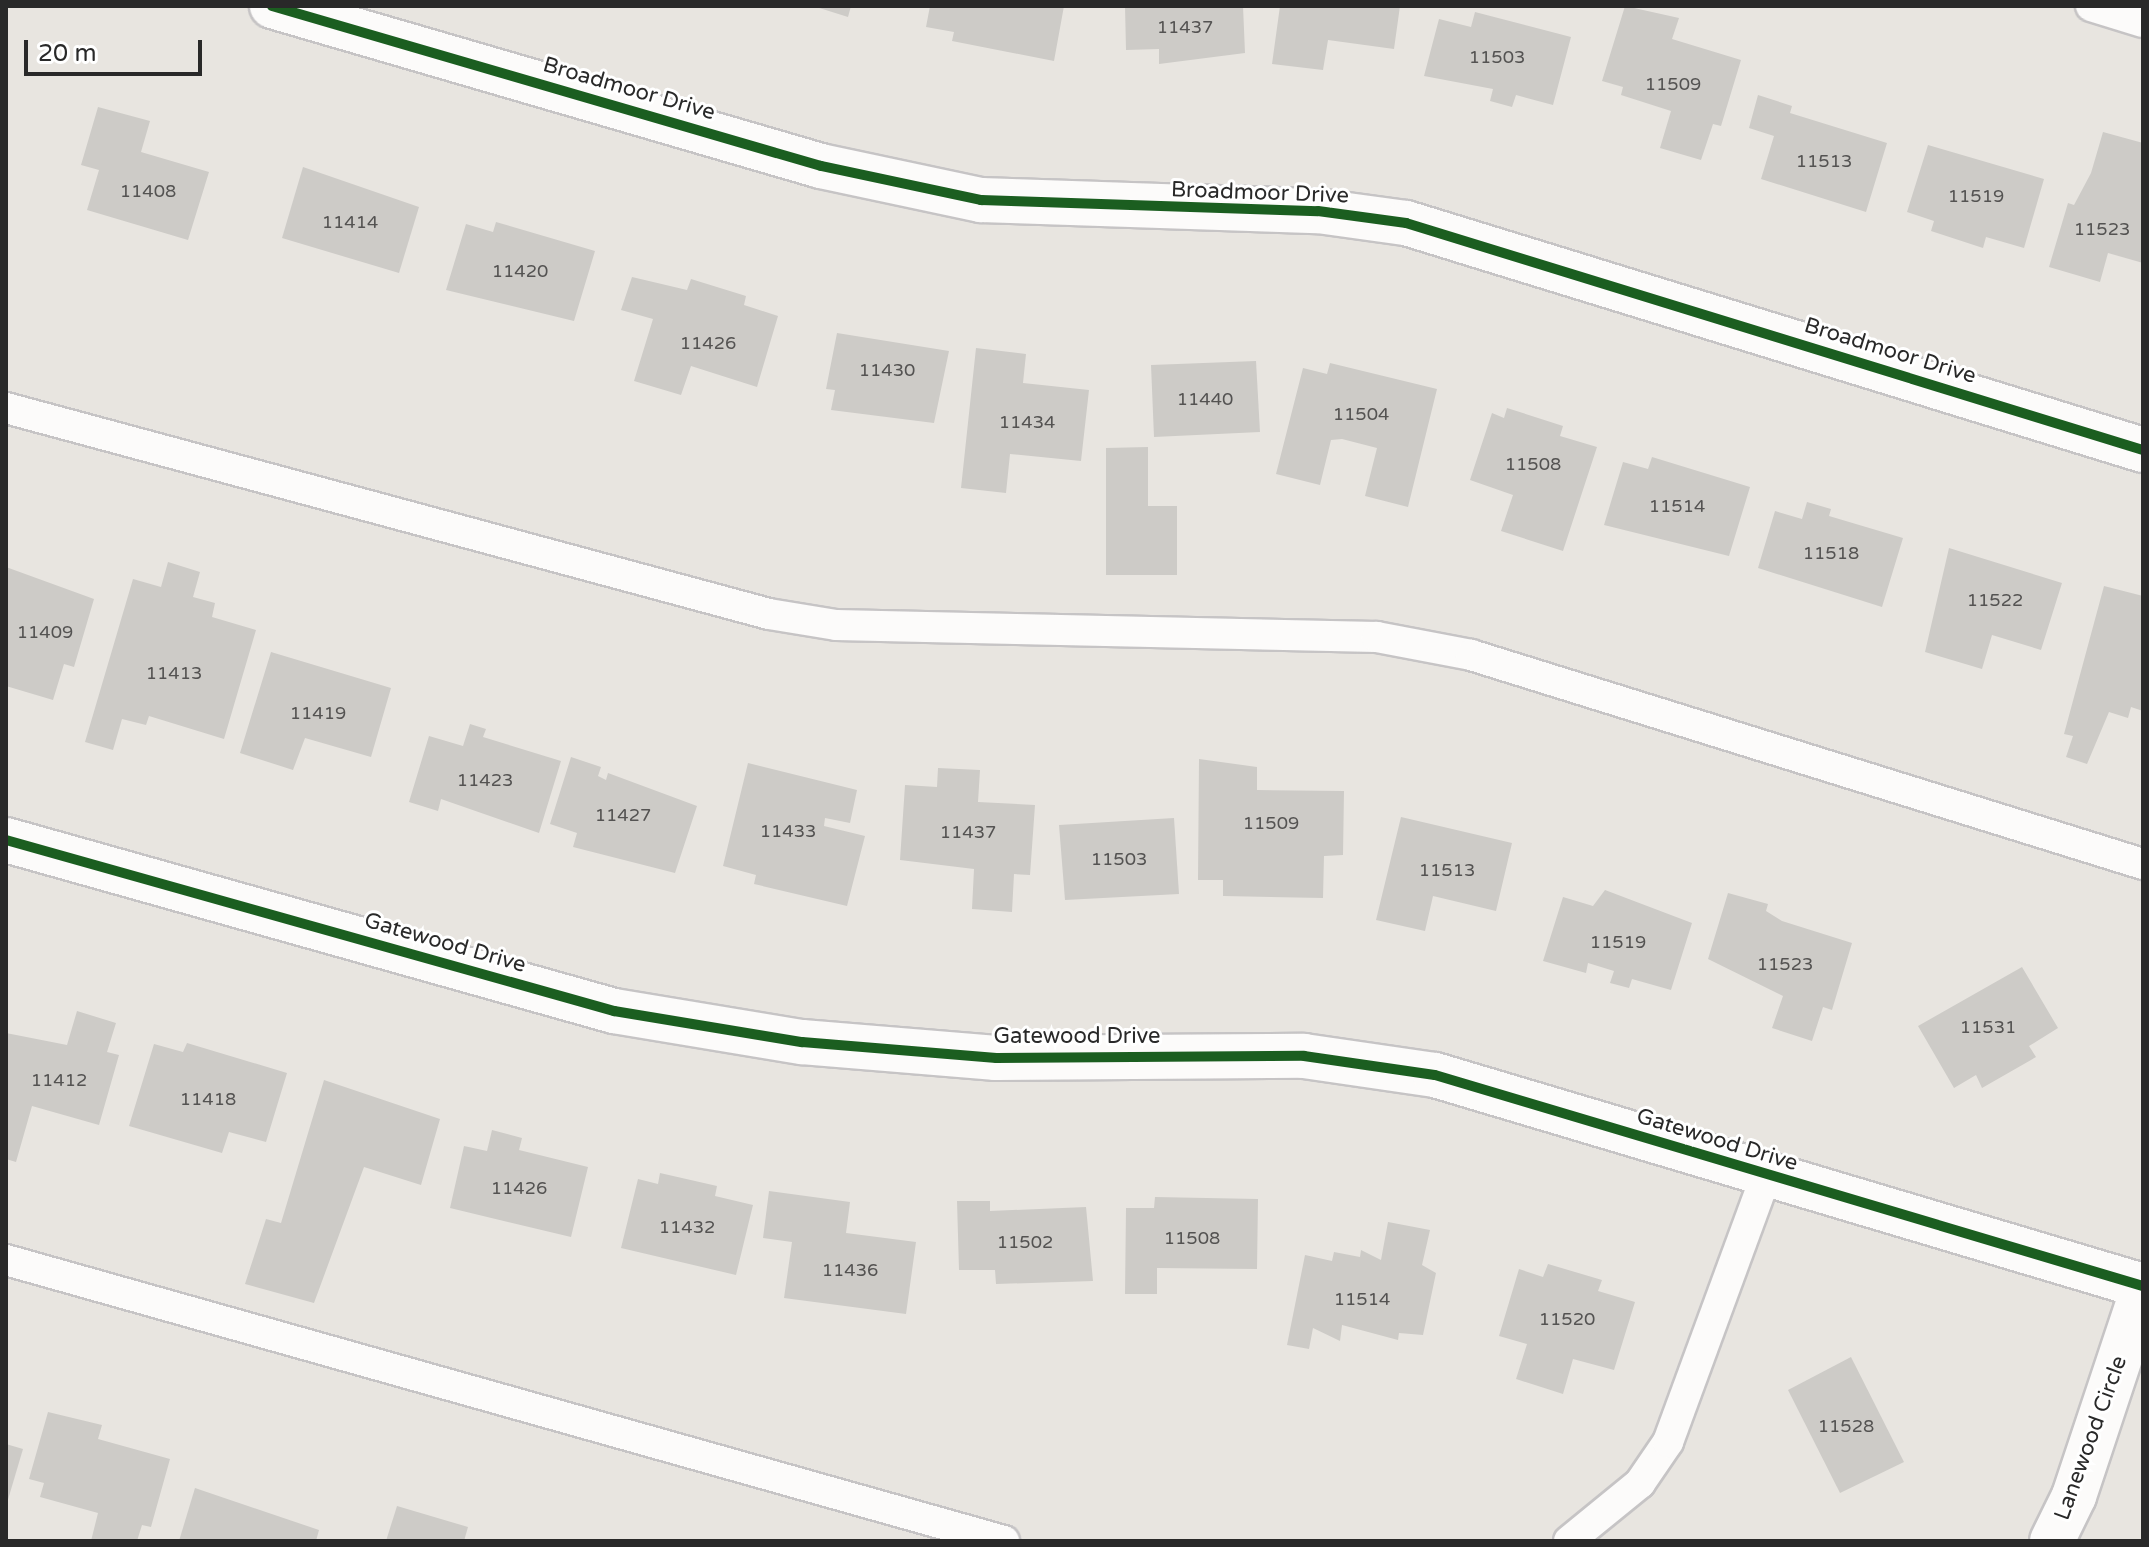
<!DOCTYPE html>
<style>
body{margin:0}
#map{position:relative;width:2149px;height:1547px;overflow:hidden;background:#e8e5e0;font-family:"Varela Round",sans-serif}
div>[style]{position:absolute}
.building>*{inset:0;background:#cdcbc7}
.roads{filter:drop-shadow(2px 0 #c6c4c5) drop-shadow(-2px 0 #c6c4c5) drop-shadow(0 2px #c6c4c5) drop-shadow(0 -2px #c6c4c5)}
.service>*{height:30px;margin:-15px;padding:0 15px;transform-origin:15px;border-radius:15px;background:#fcfbfa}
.minor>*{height:44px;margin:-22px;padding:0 22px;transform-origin:22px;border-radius:22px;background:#fcfbfa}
.cycleway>*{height:10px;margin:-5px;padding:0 5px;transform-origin:5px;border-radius:5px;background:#1b5e20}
span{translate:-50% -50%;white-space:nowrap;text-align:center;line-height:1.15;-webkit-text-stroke:6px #fff;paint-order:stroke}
.number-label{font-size:18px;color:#545352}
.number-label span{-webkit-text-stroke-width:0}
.street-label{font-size:22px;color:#292929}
.frame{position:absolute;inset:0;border:8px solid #292929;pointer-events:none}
.scale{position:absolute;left:24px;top:40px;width:178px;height:36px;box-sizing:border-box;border:4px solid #292929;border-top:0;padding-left:10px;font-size:24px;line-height:28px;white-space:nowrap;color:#292929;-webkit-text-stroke:6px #fff;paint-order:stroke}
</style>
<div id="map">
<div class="building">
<div style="clip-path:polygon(813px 6px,851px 6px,848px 17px)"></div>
<div style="clip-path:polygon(930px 6px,1064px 6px,1054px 61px,952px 41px,954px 32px,926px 27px)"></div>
<div style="clip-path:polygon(1125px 6px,1243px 6px,1245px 53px,1159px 64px,1159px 49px,1126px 50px)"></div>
<div style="clip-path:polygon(1280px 6px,1400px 6px,1394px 49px,1328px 40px,1323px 70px,1272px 64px)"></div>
<div style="clip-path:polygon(1625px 6px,1679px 18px,1672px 39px,1741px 60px,1721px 126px,1713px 124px,1701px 160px,1660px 148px,1671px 111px,1621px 95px,1623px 87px,1602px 81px)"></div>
<div style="clip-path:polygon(1475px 12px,1571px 37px,1553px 105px,1516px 95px,1512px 107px,1490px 101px,1493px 89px,1424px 76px,1439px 19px,1471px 27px)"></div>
<div style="clip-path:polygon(1758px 95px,1792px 106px,1790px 113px,1887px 143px,1866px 212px,1761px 179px,1774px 136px,1749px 128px)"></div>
<div style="clip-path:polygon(98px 107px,150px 121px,141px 152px,209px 172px,188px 240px,87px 210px,99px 170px,81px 165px)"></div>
<div style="clip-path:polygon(2103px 132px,2143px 143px,2143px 263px,2108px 253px,2100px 282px,2049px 267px,2068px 203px,2074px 205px,2091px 173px)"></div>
<div style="clip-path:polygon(1928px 145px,2044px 179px,2024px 248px,1986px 237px,1983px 248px,1931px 231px,1934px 221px,1907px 212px)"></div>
<div style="clip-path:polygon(303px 167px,419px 207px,399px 273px,282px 238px)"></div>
<div style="clip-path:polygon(496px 222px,595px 251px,574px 321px,446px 290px,466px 224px,493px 232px)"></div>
<div style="clip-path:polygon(632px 277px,687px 290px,691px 279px,746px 296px,744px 305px,778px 316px,757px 387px,691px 366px,681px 395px,634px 381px,653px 319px,621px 310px)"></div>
<div style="clip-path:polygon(837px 333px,949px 351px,934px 423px,831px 410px,835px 390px,826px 389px)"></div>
<div style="clip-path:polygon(976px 348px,1026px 354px,1023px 383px,1089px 390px,1081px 461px,1010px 454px,1006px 493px,961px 488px)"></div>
<div style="clip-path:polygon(1256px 361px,1260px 432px,1154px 437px,1151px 365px)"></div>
<div style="clip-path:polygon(1330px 363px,1437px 389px,1408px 507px,1365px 496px,1377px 448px,1342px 439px,1331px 440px,1320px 485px,1276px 474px,1303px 368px,1327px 374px)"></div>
<div style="clip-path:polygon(1507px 408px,1563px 426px,1560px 436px,1597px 447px,1563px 551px,1501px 531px,1513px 495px,1470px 480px,1492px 413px,1504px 418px)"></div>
<div style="clip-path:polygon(1148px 447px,1148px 506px,1177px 506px,1177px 575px,1106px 575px,1106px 448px)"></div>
<div style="clip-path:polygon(1652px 457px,1750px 487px,1729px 556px,1604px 525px,1623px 462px,1648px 469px)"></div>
<div style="clip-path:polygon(1807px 502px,1831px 509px,1829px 516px,1903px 538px,1882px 607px,1758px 568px,1775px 511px,1802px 519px)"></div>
<div style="clip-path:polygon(1949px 548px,2062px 583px,2041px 650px,1992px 635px,1982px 669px,1925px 652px)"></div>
<div style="clip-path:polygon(168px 562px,200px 572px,193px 597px,215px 603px,212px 617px,256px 630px,224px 739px,149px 716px,146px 725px,122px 719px,113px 750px,85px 742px,133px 579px,161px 587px)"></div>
<div style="clip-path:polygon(6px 567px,94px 599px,74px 667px,64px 664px,53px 700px,6px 686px)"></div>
<div style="clip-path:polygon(2104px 586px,2143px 596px,2143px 711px,2131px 707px,2128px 718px,2109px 712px,2087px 764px,2066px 757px,2073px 736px,2064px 734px)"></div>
<div style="clip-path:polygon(271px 652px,391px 688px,371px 757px,305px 738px,293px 770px,240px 753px)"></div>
<div style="clip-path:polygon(470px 724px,486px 729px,483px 737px,561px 761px,539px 833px,441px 799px,438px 811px,409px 802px,429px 736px,463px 746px)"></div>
<div style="clip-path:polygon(571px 757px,601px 767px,598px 776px,606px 780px,608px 773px,697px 806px,675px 873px,573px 847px,577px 833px,550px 824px)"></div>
<div style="clip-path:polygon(1199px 759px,1257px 767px,1257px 790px,1344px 791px,1343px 855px,1324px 856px,1323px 898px,1223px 896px,1223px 880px,1198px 880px)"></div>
<div style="clip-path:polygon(748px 763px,857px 790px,850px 823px,825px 818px,824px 826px,865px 836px,847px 906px,754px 884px,756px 875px,723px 866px)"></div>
<div style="clip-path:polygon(938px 768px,980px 770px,978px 802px,1035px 805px,1030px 875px,1014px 874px,1012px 912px,972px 909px,974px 869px,900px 860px,905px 785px,937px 787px)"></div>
<div style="clip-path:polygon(1401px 817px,1512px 843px,1496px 911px,1433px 896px,1425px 931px,1376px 920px)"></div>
<div style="clip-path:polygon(1174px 818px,1179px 894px,1065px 900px,1059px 825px)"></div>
<div style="clip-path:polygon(1605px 890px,1692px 923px,1671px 990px,1632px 979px,1629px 988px,1610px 983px,1614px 971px,1588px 963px,1586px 973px,1543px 961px,1563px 897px,1593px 906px)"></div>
<div style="clip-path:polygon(1728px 893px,1768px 904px,1766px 911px,1782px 921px,1852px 943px,1832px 1010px,1823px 1007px,1812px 1041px,1772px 1028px,1783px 996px,1708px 959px)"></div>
<div style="clip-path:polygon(2022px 967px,2058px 1028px,2029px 1046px,2036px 1057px,1982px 1088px,1976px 1075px,1954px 1088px,1918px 1026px)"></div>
<div style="clip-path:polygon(77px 1011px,116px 1023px,107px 1052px,119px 1055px,99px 1125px,32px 1106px,16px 1162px,6px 1159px,6px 1033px,67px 1045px)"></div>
<div style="clip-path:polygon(187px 1043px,287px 1073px,266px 1142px,229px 1132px,222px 1153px,129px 1126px,154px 1044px,183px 1052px)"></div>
<div style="clip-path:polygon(324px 1080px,440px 1119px,421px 1185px,364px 1167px,314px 1303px,245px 1284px,266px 1219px,281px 1223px)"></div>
<div style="clip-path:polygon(492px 1130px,522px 1138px,519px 1150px,588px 1167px,571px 1237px,450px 1208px,464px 1146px,487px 1151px)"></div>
<div style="clip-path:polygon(660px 1173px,717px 1186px,715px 1196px,753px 1205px,736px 1275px,621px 1248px,638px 1179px,658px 1184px)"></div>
<div style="clip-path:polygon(769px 1191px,850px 1202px,846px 1233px,916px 1242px,906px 1314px,784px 1298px,792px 1242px,763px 1238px)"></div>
<div style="clip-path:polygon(1155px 1197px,1258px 1199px,1257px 1269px,1157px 1268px,1157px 1294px,1125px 1294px,1126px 1208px,1154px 1208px)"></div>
<div style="clip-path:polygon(957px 1201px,990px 1201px,990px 1211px,1086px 1207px,1093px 1281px,996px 1284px,995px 1270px,959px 1270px)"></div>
<div style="clip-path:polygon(1388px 1222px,1430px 1230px,1422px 1265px,1436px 1273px,1423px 1335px,1399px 1333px,1398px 1340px,1342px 1325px,1340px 1341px,1313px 1328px,1309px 1349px,1287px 1345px,1305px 1255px,1332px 1261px,1334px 1252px,1360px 1257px,1361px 1250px,1381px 1260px)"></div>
<div style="clip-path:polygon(1548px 1264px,1602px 1280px,1598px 1291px,1635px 1302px,1614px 1370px,1573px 1359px,1563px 1394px,1516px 1379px,1527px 1344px,1499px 1336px,1519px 1269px,1543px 1277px)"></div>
<div style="clip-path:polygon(1851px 1357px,1904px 1462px,1840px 1493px,1788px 1390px)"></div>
<div style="clip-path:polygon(48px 1412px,102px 1425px,98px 1439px,170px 1459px,151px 1527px,142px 1525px,137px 1541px,91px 1541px,98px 1513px,40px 1497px,44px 1483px,29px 1479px)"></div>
<div style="clip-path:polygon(6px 1444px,23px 1449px,7px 1503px,6px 1503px)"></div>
<div style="clip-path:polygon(195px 1488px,319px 1530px,316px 1541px,179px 1541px)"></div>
<div style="clip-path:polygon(397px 1506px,468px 1527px,464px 1541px,386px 1541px)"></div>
</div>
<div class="roads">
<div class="service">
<div style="left:2091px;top:6px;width:54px;rotate:17.1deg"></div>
<div style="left:6px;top:408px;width:790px;rotate:15.11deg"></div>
<div style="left:769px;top:614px;width:68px;rotate:9.3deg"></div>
<div style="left:836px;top:625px;width:541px;rotate:1.27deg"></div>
<div style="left:1377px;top:637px;width:96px;rotate:10.8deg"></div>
<div style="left:1471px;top:655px;width:704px;rotate:17.28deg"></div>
<div style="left:6px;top:1260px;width:1037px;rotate:15.73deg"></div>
<div style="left:1569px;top:1541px;width:92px;rotate:-39.2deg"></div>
<div style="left:1640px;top:1483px;width:50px;rotate:-55.7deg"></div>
<div style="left:1668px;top:1442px;width:283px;rotate:-69.8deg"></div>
</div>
<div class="minor">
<div style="left:272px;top:6px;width:572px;rotate:16.25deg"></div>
<div style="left:821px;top:166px;width:164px;rotate:12deg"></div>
<div style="left:981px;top:200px;width:337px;rotate:1.9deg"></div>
<div style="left:1318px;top:211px;width:89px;rotate:7.8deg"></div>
<div style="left:1406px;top:223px;width:771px;rotate:17.12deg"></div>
<div style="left:6px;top:840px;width:632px;rotate:15.71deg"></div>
<div style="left:614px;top:1011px;width:191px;rotate:9.4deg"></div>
<div style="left:802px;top:1042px;width:195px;rotate:4.7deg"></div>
<div style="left:996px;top:1058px;width:308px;rotate:-0.4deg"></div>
<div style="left:1304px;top:1056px;width:132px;rotate:8.3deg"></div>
<div style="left:1435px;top:1075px;width:739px;rotate:16.6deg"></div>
<div style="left:2052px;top:1541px;width:50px;rotate:-63.9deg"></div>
<div style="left:2074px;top:1496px;width:218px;rotate:-71.6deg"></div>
</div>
</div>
<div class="cycleway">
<div style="left:272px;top:6px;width:572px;rotate:16.25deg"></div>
<div style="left:821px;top:166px;width:164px;rotate:12deg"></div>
<div style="left:981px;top:200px;width:337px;rotate:1.9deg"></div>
<div style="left:1318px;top:211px;width:89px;rotate:7.8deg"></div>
<div style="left:1406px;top:223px;width:771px;rotate:17.12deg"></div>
<div style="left:6px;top:840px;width:632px;rotate:15.71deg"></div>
<div style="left:614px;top:1011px;width:191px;rotate:9.4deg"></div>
<div style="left:802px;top:1042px;width:195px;rotate:4.7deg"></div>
<div style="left:996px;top:1058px;width:308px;rotate:-0.4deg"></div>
<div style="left:1304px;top:1056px;width:132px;rotate:8.3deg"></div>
<div style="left:1435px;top:1075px;width:739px;rotate:16.6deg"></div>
</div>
<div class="number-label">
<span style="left:1185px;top:27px">11437</span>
<span style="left:1497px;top:57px">11503</span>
<span style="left:1673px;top:84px">11509</span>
<span style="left:1824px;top:161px">11513</span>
<span style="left:148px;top:191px">11408</span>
<span style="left:1976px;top:196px">11519</span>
<span style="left:350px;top:222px">11414</span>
<span style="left:2102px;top:229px">11523</span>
<span style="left:520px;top:271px">11420</span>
<span style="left:708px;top:343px">11426</span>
<span style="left:887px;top:370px">11430</span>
<span style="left:1205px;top:399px">11440</span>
<span style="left:1361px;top:414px">11504</span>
<span style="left:1027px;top:422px">11434</span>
<span style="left:1533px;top:464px">11508</span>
<span style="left:1677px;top:506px">11514</span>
<span style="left:1831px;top:553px">11518</span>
<span style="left:1995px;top:600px">11522</span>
<span style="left:45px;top:632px">11409</span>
<span style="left:174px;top:673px">11413</span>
<span style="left:318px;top:713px">11419</span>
<span style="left:485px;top:780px">11423</span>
<span style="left:623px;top:815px">11427</span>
<span style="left:1271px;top:823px">11509</span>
<span style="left:788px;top:831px">11433</span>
<span style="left:968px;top:832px">11437</span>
<span style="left:1119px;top:859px">11503</span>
<span style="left:1447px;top:870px">11513</span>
<span style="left:1618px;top:942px">11519</span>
<span style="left:1785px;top:964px">11523</span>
<span style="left:1988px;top:1027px">11531</span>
<span style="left:59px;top:1080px">11412</span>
<span style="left:208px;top:1099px">11418</span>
<span style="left:519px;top:1188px">11426</span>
<span style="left:687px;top:1227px">11432</span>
<span style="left:1192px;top:1238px">11508</span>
<span style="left:1025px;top:1242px">11502</span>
<span style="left:850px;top:1270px">11436</span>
<span style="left:1362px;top:1299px">11514</span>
<span style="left:1567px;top:1319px">11520</span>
<span style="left:1846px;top:1426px">11528</span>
</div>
<div class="street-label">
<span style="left:629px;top:89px;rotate:16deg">Broadmoor Drive</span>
<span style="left:1260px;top:193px;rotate:2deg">Broadmoor Drive</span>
<span style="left:1890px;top:351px;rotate:17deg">Broadmoor Drive</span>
<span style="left:445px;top:943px;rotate:16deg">Gatewood Drive</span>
<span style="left:1077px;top:1037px">Gatewood Drive</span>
<span style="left:1717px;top:1140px;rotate:17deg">Gatewood Drive</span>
<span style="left:2091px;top:1438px;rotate:-70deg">Lanewood Circle</span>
</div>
<div class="frame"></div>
<div class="scale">20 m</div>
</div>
